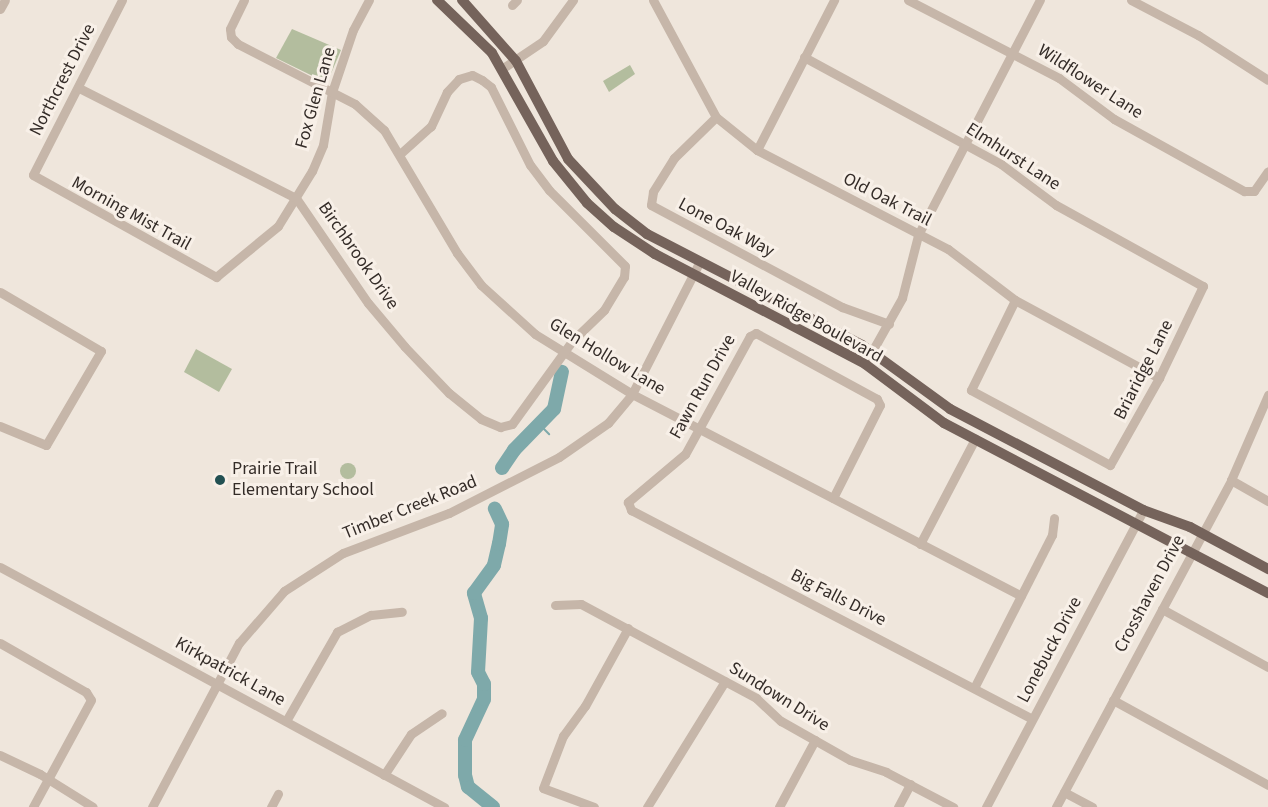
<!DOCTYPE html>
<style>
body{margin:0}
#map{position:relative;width:1268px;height:807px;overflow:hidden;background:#efe6dc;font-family:"Source Sans 3",sans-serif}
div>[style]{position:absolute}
.green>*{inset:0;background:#b3bd9e}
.round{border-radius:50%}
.stream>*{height:2px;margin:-1px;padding:0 1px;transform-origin:1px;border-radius:1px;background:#7ea9aa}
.river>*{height:14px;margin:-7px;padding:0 7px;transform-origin:7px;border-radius:7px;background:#7ea9aa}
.minor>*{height:9px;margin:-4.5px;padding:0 4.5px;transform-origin:4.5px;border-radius:4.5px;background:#c6b6a9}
.major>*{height:10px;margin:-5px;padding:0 5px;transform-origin:5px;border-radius:5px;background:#75635b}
.dots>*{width:16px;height:16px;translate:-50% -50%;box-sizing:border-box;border:3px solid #f8f0e8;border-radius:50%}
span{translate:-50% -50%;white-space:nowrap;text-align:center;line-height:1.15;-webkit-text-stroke:6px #f8f0e8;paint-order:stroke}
.street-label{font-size:18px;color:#342c28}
.poi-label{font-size:18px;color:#342c28}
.left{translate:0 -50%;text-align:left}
</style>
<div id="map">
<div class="green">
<div style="clip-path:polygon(292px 29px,341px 50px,327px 83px,276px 58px)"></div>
<div style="clip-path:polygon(630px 65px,635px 74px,609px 92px,603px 81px)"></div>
<div style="clip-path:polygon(196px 349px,232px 369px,219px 392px,184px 372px)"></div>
<div class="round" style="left:340px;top:463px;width:16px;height:16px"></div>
</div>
<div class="stream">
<div style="left:540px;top:425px;width:13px;rotate:45deg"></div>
</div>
<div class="river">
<div style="left:502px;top:468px;width:22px;rotate:-56deg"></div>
<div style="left:514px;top:450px;width:57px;rotate:-45.7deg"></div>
<div style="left:554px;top:409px;width:38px;rotate:-78deg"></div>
<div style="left:493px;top:807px;width:32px;rotate:-141deg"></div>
<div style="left:468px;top:787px;width:12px;rotate:-104deg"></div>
<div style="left:465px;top:775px;width:35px;rotate:-90deg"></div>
<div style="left:465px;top:740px;width:45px;rotate:-65.1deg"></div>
<div style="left:484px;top:699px;width:15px;rotate:-90deg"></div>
<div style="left:484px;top:684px;width:13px;rotate:-117deg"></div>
<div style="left:478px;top:672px;width:54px;rotate:-86.8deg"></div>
<div style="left:481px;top:618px;width:26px;rotate:-106deg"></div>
<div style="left:474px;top:593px;width:34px;rotate:-54deg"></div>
<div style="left:494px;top:565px;width:22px;rotate:-77deg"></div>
<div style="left:499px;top:544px;width:20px;rotate:-81deg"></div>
<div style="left:502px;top:524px;width:17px;rotate:-115deg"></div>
</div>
<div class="minor">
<div style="left:122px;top:0;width:196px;rotate:117deg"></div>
<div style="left:33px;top:175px;width:210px;rotate:29.1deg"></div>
<div style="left:216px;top:277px;width:80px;rotate:-39.4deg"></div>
<div style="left:278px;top:226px;width:65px;rotate:-58.3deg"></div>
<div style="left:312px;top:171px;width:28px;rotate:-67deg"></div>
<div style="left:323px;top:145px;width:54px;rotate:-80.4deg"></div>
<div style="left:332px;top:92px;width:65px;rotate:-71.3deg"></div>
<div style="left:353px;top:30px;width:34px;rotate:-62deg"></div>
<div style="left:244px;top:0;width:32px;rotate:116deg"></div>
<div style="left:230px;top:29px;width:8px;rotate:83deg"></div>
<div style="left:231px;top:37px;width:10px;rotate:45deg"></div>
<div style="left:238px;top:44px;width:131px;rotate:27.1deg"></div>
<div style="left:355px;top:104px;width:39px;rotate:42deg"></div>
<div style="left:384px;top:130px;width:143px;rotate:59.3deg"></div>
<div style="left:457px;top:253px;width:40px;rotate:53deg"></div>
<div style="left:481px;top:285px;width:73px;rotate:42.2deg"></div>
<div style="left:535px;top:334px;width:114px;rotate:31.7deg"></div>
<div style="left:632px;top:394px;width:438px;rotate:27.4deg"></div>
<div style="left:653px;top:0;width:133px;rotate:61.7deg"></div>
<div style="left:716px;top:117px;width:53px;rotate:38.8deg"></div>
<div style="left:757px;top:150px;width:215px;rotate:27.4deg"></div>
<div style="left:948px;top:249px;width:84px;rotate:37.3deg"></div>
<div style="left:1015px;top:300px;width:164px;rotate:28.4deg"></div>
<div style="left:908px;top:0;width:170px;rotate:27.3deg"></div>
<div style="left:1059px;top:78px;width:69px;rotate:36.7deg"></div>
<div style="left:1114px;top:119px;width:149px;rotate:29deg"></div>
<div style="left:1244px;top:191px;width:10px"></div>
<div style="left:1254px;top:191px;width:24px;rotate:-55deg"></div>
<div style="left:1131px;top:0;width:76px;rotate:27.6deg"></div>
<div style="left:1198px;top:35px;width:83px;rotate:32.7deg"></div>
<div style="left:512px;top:5px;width:7px;rotate:-45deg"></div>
<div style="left:0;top:9px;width:10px;rotate:-61deg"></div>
<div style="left:804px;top:57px;width:224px;rotate:28.5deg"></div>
<div style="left:1001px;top:164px;width:69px;rotate:36.7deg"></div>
<div style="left:1056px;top:205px;width:168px;rotate:28.9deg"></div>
<div style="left:1203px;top:286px;width:102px;rotate:115.6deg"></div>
<div style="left:1159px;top:378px;width:100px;rotate:119.4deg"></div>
<div style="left:1110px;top:465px;width:158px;rotate:-151.7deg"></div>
<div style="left:971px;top:390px;width:100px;rotate:-63.9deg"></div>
<div style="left:503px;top:68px;width:48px;rotate:-34deg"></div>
<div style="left:543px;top:41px;width:51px;rotate:-53.8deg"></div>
<div style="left:79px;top:88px;width:243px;rotate:26.9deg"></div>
<div style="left:296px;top:198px;width:127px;rotate:55.6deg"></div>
<div style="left:368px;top:303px;width:57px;rotate:49.9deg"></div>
<div style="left:405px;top:347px;width:64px;rotate:46.3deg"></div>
<div style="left:449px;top:393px;width:41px;rotate:39.1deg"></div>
<div style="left:481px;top:419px;width:21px;rotate:23deg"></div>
<div style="left:500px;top:427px;width:12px;rotate:-14deg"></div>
<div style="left:512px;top:424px;width:102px;rotate:-54.1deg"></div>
<div style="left:572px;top:341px;width:45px;rotate:-44.1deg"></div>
<div style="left:604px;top:310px;width:39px;rotate:-59deg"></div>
<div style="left:624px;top:277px;width:11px;rotate:-85deg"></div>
<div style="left:625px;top:266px;width:107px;rotate:-135deg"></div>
<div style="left:549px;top:190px;width:31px;rotate:-127deg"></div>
<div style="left:530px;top:165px;width:87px;rotate:-116.6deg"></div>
<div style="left:491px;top:87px;width:11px;rotate:-142deg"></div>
<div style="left:482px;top:80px;width:11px;rotate:-153deg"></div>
<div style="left:472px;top:75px;width:14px;rotate:163deg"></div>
<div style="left:459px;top:79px;width:18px;rotate:133deg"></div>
<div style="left:447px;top:92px;width:38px;rotate:115deg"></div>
<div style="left:431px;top:126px;width:40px;rotate:138deg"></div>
<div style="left:716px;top:117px;width:59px;rotate:135.7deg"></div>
<div style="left:674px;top:158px;width:40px;rotate:122deg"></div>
<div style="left:653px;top:192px;width:13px;rotate:99deg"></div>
<div style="left:651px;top:205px;width:217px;rotate:28.1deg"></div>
<div style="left:842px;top:307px;width:50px;rotate:19.9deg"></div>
<div style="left:757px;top:150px;width:169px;rotate:-62.8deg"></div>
<div style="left:0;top:292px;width:117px;rotate:30.3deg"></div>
<div style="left:101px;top:351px;width:109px;rotate:120.3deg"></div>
<div style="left:46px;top:445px;width:50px;rotate:-157.6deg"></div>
<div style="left:865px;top:364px;width:76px;rotate:-60.7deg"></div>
<div style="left:902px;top:298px;width:65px;rotate:-75.7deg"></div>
<div style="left:918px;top:235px;width:265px;rotate:-62.6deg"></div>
<div style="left:1231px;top:480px;width:43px;rotate:29.6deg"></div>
<div style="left:833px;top:498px;width:104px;rotate:-63.2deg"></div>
<div style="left:880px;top:405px;width:7px;rotate:-117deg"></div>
<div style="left:877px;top:399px;width:138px;rotate:-151.4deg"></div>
<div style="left:756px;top:333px;width:7px;rotate:153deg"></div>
<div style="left:750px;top:336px;width:135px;rotate:118.8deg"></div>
<div style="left:685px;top:454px;width:75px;rotate:139.9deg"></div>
<div style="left:628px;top:502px;width:9px;rotate:69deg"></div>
<div style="left:631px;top:510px;width:452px;rotate:27.5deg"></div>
<div style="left:920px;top:544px;width:119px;rotate:-62.4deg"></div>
<div style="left:0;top:567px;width:505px;rotate:28.39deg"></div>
<div style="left:555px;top:605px;width:26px;rotate:-2deg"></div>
<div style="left:581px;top:604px;width:199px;rotate:28.2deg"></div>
<div style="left:756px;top:698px;width:34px;rotate:43deg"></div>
<div style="left:781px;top:721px;width:79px;rotate:29.5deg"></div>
<div style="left:850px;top:760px;width:38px;rotate:18deg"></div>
<div style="left:886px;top:772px;width:76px;rotate:27.6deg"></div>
<div style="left:1162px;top:609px;width:121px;rotate:28.7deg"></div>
<div style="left:0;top:643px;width:99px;rotate:29.7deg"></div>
<div style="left:86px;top:692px;width:9px;rotate:58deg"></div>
<div style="left:91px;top:700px;width:122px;rotate:118.5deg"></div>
<div style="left:974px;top:688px;width:172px;rotate:-63deg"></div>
<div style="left:1052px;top:535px;width:17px;rotate:-83deg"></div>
<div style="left:1113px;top:700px;width:177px;rotate:28.7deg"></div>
<div style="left:286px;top:721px;width:103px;rotate:-60.2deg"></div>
<div style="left:337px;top:632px;width:38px;rotate:-27deg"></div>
<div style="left:371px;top:615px;width:31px;rotate:-6deg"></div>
<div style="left:0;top:755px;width:44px;rotate:25.4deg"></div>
<div style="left:40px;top:774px;width:62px;rotate:31.9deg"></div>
<div style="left:384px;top:775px;width:49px;rotate:-56.6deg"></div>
<div style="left:411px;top:734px;width:37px;rotate:-34deg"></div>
<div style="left:1064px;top:792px;width:32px;rotate:28deg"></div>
<div style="left:152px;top:807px;width:186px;rotate:-62.1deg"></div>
<div style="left:239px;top:643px;width:69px;rotate:-49.1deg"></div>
<div style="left:284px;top:591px;width:70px;rotate:-32.8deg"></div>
<div style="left:343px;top:553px;width:113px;rotate:-20.7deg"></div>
<div style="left:449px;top:513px;width:123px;rotate:-27deg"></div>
<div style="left:559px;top:457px;width:60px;rotate:-34.8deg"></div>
<div style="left:608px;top:423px;width:38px;rotate:-50deg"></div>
<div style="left:632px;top:394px;width:149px;rotate:-62.9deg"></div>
<div style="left:271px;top:807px;width:15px;rotate:-62deg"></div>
<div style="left:594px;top:807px;width:54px;rotate:-159.6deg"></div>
<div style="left:543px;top:788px;width:56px;rotate:-69deg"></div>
<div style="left:563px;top:736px;width:37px;rotate:-54deg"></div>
<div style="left:585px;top:706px;width:89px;rotate:-61.1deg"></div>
<div style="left:647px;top:807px;width:148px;rotate:-58.2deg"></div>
<div style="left:779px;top:807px;width:76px;rotate:-61.8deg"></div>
<div style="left:898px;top:807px;width:26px;rotate:-62deg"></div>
<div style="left:986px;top:807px;width:336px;rotate:-62.1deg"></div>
<div style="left:1056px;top:807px;width:371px;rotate:-61.8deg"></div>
<div style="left:1231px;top:480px;width:93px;rotate:-66.5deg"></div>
</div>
<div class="major">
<div style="left:437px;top:0;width:76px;rotate:43.9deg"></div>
<div style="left:492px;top:53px;width:124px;rotate:60.5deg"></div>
<div style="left:553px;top:161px;width:54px;rotate:51deg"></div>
<div style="left:587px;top:203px;width:36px;rotate:42deg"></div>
<div style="left:614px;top:227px;width:49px;rotate:33.4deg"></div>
<div style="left:655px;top:254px;width:237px;rotate:27.6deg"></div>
<div style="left:865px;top:364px;width:99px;rotate:36.8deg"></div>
<div style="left:944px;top:423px;width:366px;rotate:27.7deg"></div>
<div style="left:462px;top:0;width:81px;rotate:48.5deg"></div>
<div style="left:516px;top:61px;width:111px;rotate:62deg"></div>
<div style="left:568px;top:159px;width:69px;rotate:46.8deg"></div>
<div style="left:615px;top:209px;width:41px;rotate:38deg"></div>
<div style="left:647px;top:234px;width:242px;rotate:27.3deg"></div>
<div style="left:862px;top:345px;width:109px;rotate:36deg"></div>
<div style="left:950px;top:409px;width:218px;rotate:27.6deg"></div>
<div style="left:1143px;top:510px;width:50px;rotate:19.9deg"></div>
<div style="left:1190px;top:527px;width:89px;rotate:28.3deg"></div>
</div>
<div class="dots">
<div style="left:220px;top:480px;background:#225052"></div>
</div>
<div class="street-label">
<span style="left:63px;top:80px;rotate:-63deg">Northcrest Drive</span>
<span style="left:1090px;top:82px;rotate:33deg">Wildflower Lane</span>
<span style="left:316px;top:98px;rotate:-74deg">Fox Glen Lane</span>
<span style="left:1013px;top:157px;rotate:33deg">Elmhurst Lane</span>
<span style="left:887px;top:200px;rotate:27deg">Old Oak Trail</span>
<span style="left:131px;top:214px;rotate:29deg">Morning Mist Trail</span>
<span style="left:726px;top:228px;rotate:28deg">Lone Oak Way</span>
<span style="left:358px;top:256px;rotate:55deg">Birchbrook Drive</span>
<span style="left:806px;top:317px;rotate:29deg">Valley Ridge Boulevard</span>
<span style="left:607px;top:357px;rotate:31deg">Glen Hollow Lane</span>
<span style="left:1144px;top:370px;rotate:-63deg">Briaridge Lane</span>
<span style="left:703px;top:387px;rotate:-61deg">Fawn Run Drive</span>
<span style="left:410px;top:508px;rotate:-22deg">Timber Creek Road</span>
<span style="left:1150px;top:594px;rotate:-62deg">Crosshaven Drive</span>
<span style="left:838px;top:598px;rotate:27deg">Big Falls Drive</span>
<span style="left:1050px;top:650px;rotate:-62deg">Lonebuck Drive</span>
<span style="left:230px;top:672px;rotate:29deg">Kirkpatrick Lane</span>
<span style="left:779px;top:697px;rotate:32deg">Sundown Drive</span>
</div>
<div class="poi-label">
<span class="left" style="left:232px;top:480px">Prairie Trail<br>Elementary School</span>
</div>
</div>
